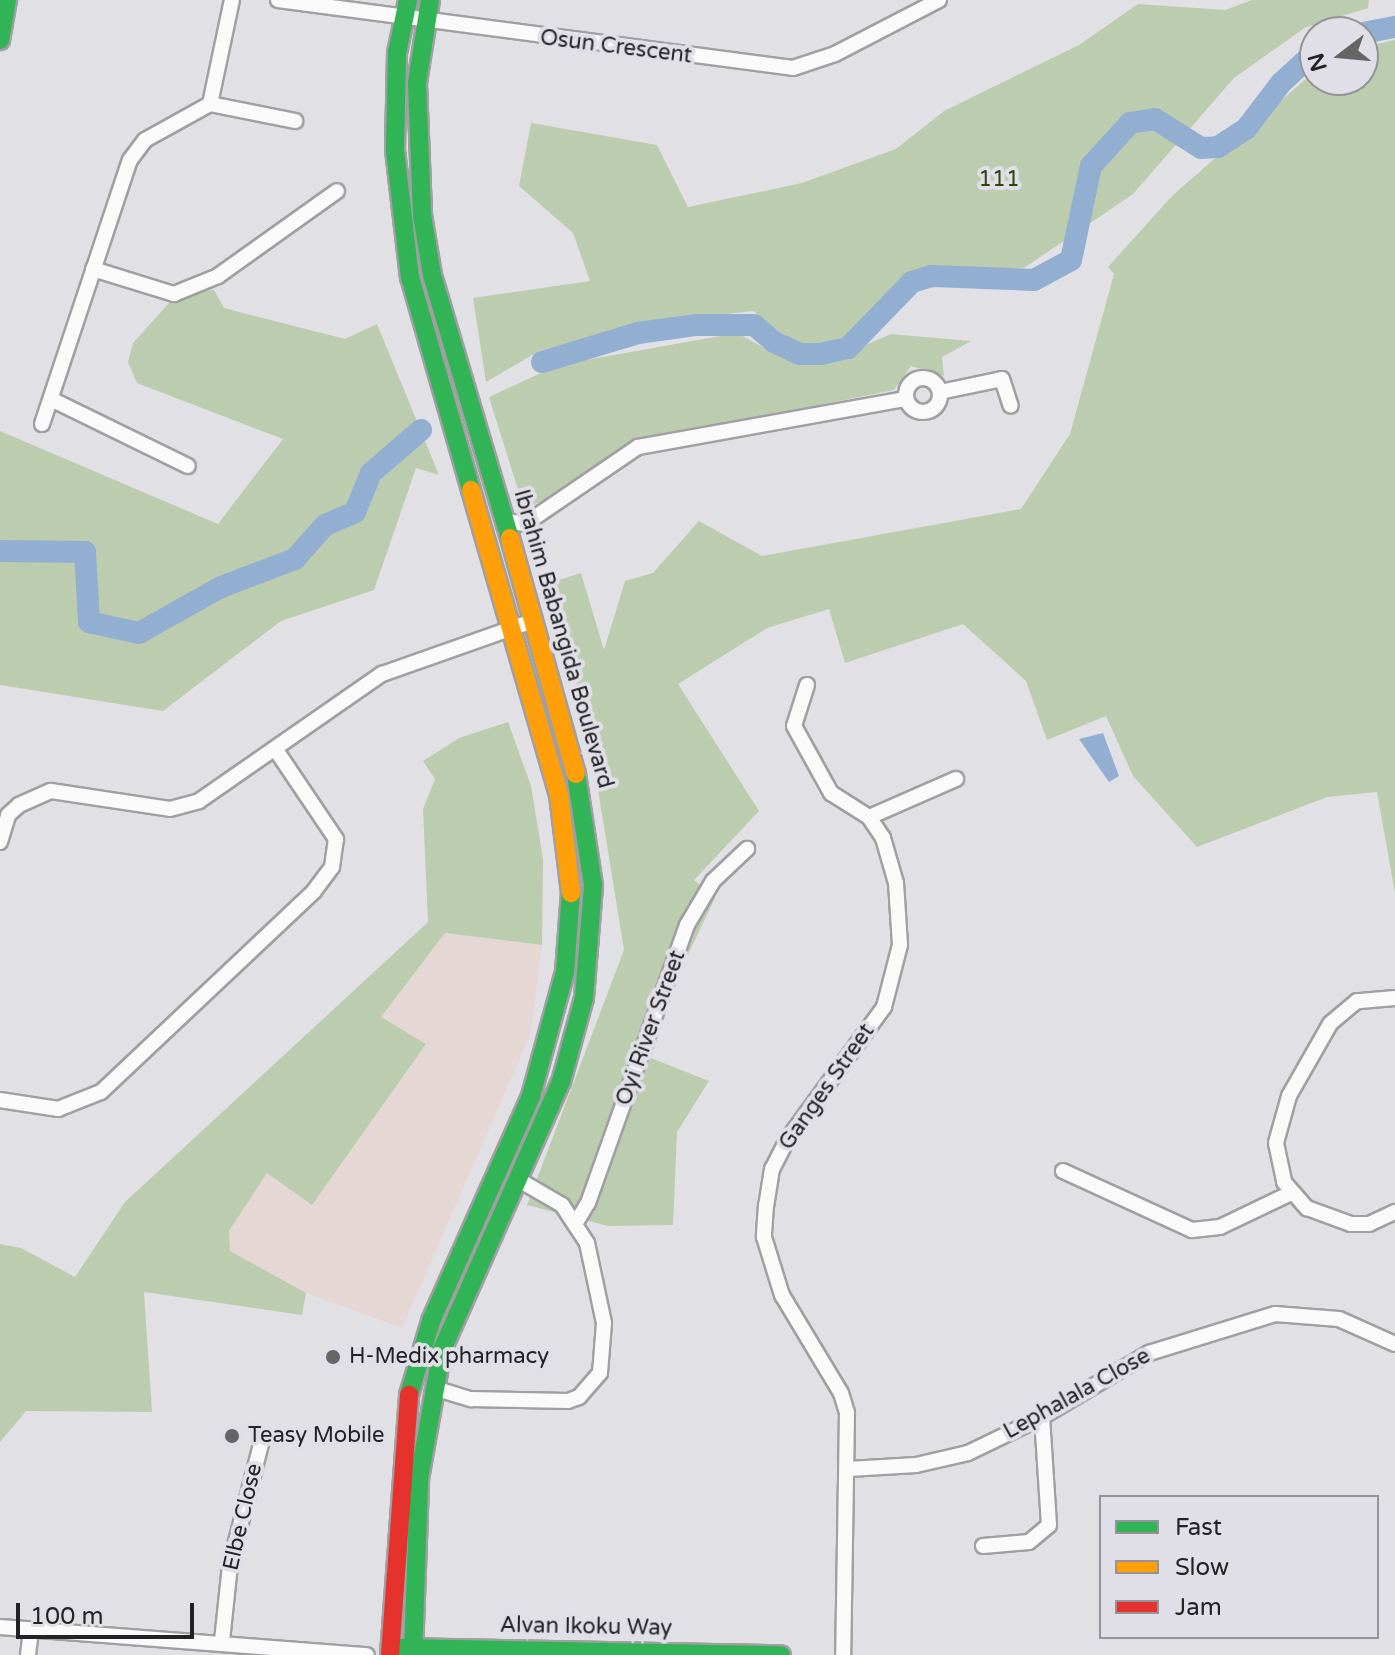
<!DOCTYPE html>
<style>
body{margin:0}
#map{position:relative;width:1395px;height:1655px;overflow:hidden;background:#e1e1e5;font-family:"Varela Round",sans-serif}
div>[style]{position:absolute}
.industrial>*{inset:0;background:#e5d8d4}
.green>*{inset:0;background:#bcccaf}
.water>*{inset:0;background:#92afd2}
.river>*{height:22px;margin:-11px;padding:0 11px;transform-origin:11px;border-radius:11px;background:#92afd2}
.roads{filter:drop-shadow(2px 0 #a09fa2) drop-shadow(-2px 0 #a09fa2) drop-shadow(0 2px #a09fa2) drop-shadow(0 -2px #a09fa2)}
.street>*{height:14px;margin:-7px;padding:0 7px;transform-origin:7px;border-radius:7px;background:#fafafb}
.street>.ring{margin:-7px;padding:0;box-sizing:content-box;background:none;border:14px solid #fafafb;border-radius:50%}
.fast>*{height:18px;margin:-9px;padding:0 9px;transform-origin:9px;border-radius:9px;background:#30b455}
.slow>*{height:18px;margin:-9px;padding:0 9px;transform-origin:9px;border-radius:9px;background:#ff9f0a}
.jam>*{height:18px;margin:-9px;padding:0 9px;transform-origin:9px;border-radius:9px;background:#e5322d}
.dots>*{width:22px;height:22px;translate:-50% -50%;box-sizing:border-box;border:4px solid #e0dfe7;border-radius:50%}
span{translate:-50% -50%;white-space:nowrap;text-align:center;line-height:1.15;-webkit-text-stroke:8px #e0dfe7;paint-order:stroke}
.street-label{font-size:22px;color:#222224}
.park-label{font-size:22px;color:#2b4606}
.poi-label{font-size:22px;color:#222224}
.left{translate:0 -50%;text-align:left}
.legend{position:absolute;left:1099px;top:1495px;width:280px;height:144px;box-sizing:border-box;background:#e0dfe7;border:2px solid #949399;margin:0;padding:10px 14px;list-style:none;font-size:24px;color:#222224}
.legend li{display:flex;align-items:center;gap:16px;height:40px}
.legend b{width:40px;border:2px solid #949399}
.north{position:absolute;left:1299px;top:16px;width:80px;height:80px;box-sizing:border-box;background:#e0dfe7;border:2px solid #949399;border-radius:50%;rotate:254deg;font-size:22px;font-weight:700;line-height:32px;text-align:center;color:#222224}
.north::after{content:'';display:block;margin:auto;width:28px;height:36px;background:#656568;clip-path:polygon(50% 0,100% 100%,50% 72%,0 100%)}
.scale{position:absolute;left:16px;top:1603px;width:178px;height:36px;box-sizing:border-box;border:4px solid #222224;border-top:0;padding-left:10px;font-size:24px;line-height:28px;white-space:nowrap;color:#222224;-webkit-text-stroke:6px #e0dfe7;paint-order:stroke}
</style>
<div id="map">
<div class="industrial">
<div style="clip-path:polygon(445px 933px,542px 945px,531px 1033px,402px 1328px,306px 1293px,230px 1251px,229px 1231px,267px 1172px,312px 1205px,426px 1044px,380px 1018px)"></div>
</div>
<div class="green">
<div style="clip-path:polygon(1252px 0,1369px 0,1368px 8px,1306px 27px,1234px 78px,1133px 194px,1024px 268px,909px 273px,845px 337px,815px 347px,790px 340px,753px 311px,634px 325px,539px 351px,486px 382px,473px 298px,590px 281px,573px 233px,519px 186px,531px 123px,657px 145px,688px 207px,802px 183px,896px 149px,944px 111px,1079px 45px,1138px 4px,1225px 10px)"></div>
<div style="clip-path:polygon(1395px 40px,1395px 893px,1377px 792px,1327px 797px,1197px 847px,1133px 776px,1106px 716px,1047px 740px,1026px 681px,963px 624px,845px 663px,829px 609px,767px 628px,678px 684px,759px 811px,694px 880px,715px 898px,680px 971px,651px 1058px,709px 1081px,677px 1132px,673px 1225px,608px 1226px,527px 1205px,624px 950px,587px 722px,549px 583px,581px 573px,604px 650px,625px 581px,653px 573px,699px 521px,762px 556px,1021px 509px,1070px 434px,1114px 274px,1108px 267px,1173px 195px,1315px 71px,1315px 80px,1363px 80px,1363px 47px)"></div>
<div style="clip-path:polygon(214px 290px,224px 308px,345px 339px,377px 324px,439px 475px,416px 468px,374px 590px,281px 621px,163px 711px,0 685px,0 431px,218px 524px,283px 439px,137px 383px,128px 362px,133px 343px,178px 293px)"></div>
<div style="clip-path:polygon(737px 333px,770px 351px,821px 364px,891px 334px,971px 341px,942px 357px,944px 376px,911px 366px,894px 390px,630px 443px,565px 490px,524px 509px,489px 397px,558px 365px)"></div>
<div style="clip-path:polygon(508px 722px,531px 786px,543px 859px,542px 945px,445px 933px,381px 1017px,426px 1044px,312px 1205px,267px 1173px,229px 1231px,230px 1251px,306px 1293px,302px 1315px,144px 1292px,152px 1412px,26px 1411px,0 1442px,0 1244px,21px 1248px,75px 1277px,125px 1202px,428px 922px,423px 809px,435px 779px,423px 761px,459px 738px)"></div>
</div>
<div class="water">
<div style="clip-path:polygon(1103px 733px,1119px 776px,1109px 782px,1079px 739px)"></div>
</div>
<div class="river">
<div style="left:1363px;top:33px;width:33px;rotate:-11deg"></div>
<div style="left:542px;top:362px;width:100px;rotate:-16.8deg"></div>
<div style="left:638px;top:333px;width:59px;rotate:-7.9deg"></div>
<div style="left:696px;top:325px;width:58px"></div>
<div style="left:754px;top:325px;width:26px;rotate:40deg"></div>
<div style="left:774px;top:342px;width:29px;rotate:25deg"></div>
<div style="left:800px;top:354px;width:21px"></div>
<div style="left:821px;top:354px;width:28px;rotate:-13deg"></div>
<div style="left:848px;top:348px;width:92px;rotate:-45.9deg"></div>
<div style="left:912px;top:282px;width:21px;rotate:-17deg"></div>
<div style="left:932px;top:276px;width:102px;rotate:2.2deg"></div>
<div style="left:1034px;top:280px;width:42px;rotate:-28.4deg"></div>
<div style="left:1071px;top:260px;width:96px;rotate:-78deg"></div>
<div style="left:1091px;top:166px;width:58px;rotate:-47.8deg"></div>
<div style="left:1130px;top:123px;width:25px;rotate:-9deg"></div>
<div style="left:1155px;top:119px;width:54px;rotate:32.2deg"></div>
<div style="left:1201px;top:148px;width:17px;rotate:-3deg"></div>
<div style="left:1218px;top:147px;width:33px;rotate:-33deg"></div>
<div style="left:1246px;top:129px;width:58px;rotate:-52.7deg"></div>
<div style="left:1281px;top:83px;width:46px;rotate:-42.4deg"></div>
<div style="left:0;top:551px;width:85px;rotate:0.7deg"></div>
<div style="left:85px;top:552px;width:70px;rotate:86.7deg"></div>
<div style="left:89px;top:622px;width:51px;rotate:12.4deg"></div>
<div style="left:139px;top:633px;width:94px;rotate:-29.3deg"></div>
<div style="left:221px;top:587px;width:79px;rotate:-20.7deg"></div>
<div style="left:295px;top:559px;width:45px;rotate:-48.6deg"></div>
<div style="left:325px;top:525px;width:33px;rotate:-23deg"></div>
<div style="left:355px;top:512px;width:42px;rotate:-67.7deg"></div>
<div style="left:371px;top:473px;width:66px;rotate:-40.7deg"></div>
</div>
<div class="roads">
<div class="street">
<div style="left:278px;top:0;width:519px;rotate:7.52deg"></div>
<div style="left:793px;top:68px;width:44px;rotate:-18.4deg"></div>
<div style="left:835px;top:54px;width:117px;rotate:-27.4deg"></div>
<div style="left:210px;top:104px;width:87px;rotate:11.3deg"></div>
<div style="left:93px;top:269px;width:85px;rotate:17.2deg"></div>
<div style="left:174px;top:294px;width:48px;rotate:-22.2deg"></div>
<div style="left:218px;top:276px;width:146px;rotate:-35.5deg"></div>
<div class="ring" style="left:906px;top:378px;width:20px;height:20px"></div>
<div style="left:940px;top:392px;width:63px;rotate:-11.8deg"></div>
<div style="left:1002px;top:379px;width:28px;rotate:72deg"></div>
<div style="left:53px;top:400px;width:150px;rotate:26.1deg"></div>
<div style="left:42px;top:424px;width:278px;rotate:-71.6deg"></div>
<div style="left:130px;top:160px;width:25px;rotate:-53deg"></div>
<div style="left:145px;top:140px;width:74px;rotate:-29deg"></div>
<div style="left:210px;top:104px;width:106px;rotate:-78.1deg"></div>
<div style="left:506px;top:521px;width:19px;rotate:9deg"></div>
<div style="left:525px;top:524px;width:137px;rotate:-34.3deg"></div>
<div style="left:638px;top:447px;width:272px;rotate:-10.2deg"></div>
<div style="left:807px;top:685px;width:43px;rotate:107.6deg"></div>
<div style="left:794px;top:726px;width:77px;rotate:61.1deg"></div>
<div style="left:831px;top:793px;width:45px;rotate:32.3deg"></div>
<div style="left:869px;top:817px;width:25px;rotate:56deg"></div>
<div style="left:883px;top:838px;width:47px;rotate:73.9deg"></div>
<div style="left:896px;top:883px;width:62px;rotate:86.3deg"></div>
<div style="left:900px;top:945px;width:64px;rotate:104.5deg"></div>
<div style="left:884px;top:1007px;width:165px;rotate:126.1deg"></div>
<div style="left:787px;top:1140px;width:33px;rotate:117deg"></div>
<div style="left:772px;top:1169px;width:36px;rotate:99deg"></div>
<div style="left:766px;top:1205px;width:32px;rotate:94deg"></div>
<div style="left:764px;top:1237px;width:61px;rotate:72.8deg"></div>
<div style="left:782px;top:1295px;width:114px;rotate:59deg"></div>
<div style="left:841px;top:1393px;width:21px;rotate:73deg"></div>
<div style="left:847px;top:1413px;width:242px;rotate:90.9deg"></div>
<div style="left:869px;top:817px;width:95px;rotate:-23.6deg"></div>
<div style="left:0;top:842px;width:28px;rotate:-73deg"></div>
<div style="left:8px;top:815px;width:15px;rotate:-42deg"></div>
<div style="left:19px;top:805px;width:35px;rotate:-24deg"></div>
<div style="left:51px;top:791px;width:120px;rotate:8.6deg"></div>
<div style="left:170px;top:809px;width:30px;rotate:-15deg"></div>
<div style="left:199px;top:801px;width:223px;rotate:-34.8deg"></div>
<div style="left:382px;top:674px;width:162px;rotate:-19.4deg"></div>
<div style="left:1395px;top:998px;width:38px;rotate:175deg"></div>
<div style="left:1357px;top:1001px;width:35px;rotate:140deg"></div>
<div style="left:1330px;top:1024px;width:83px;rotate:119.7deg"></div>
<div style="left:1289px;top:1096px;width:49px;rotate:105.5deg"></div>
<div style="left:1276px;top:1143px;width:40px;rotate:78deg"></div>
<div style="left:1284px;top:1182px;width:35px;rotate:49deg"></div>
<div style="left:1307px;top:1208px;width:47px;rotate:20deg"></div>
<div style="left:1351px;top:1224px;width:18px"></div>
<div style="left:1369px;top:1224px;width:29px;rotate:-25deg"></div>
<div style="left:0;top:1100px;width:59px;rotate:8.8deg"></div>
<div style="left:58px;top:1109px;width:46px;rotate:-21.6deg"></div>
<div style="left:101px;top:1092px;width:293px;rotate:-43.3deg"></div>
<div style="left:314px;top:891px;width:30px;rotate:-53deg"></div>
<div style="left:332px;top:867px;width:28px;rotate:-82deg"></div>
<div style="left:336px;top:839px;width:107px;rotate:-124deg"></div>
<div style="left:1063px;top:1171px;width:142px;rotate:24.6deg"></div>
<div style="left:1192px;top:1230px;width:28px;rotate:-6deg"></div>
<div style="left:1220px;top:1227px;width:79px;rotate:-25.6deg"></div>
<div style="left:577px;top:1221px;width:21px;rotate:-59deg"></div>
<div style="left:588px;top:1203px;width:295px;rotate:-70.4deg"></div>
<div style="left:687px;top:925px;width:51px;rotate:-59.4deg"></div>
<div style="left:713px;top:881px;width:47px;rotate:-43.3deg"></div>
<div style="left:434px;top:1388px;width:39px;rotate:17deg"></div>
<div style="left:471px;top:1399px;width:97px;rotate:1.2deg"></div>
<div style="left:568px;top:1401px;width:12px;rotate:-20deg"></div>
<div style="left:579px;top:1397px;width:32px;rotate:-49deg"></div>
<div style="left:600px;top:1373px;width:50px;rotate:-85.4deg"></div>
<div style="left:604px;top:1323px;width:82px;rotate:-102deg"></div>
<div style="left:587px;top:1243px;width:45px;rotate:-123.3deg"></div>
<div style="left:562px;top:1205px;width:50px;rotate:-149.8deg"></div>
<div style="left:849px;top:1469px;width:67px;rotate:-3.4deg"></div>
<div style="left:916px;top:1465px;width:53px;rotate:-13deg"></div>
<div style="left:968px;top:1453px;width:82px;rotate:-25.9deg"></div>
<div style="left:1042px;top:1417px;width:125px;rotate:-30.9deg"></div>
<div style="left:1149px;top:1353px;width:132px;rotate:-17.2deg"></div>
<div style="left:1275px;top:1314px;width:64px;rotate:4.5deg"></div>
<div style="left:1339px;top:1319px;width:61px;rotate:24.1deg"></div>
<div style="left:983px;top:1546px;width:46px;rotate:-5deg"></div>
<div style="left:1029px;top:1542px;width:26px;rotate:-40deg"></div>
<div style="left:1049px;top:1525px;width:108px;rotate:-93.7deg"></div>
<div style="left:0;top:1627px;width:368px;rotate:4.4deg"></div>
<div style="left:222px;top:1641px;width:76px;rotate:-84deg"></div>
<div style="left:230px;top:1565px;width:129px;rotate:-75.6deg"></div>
<div style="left:28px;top:1655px;width:26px;rotate:-83deg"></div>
</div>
<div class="fast">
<div style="left:408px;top:0;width:54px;rotate:101.7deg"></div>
<div style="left:397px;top:53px;width:97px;rotate:91.2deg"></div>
<div style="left:395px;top:150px;width:128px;rotate:83.3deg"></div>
<div style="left:410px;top:277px;width:222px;rotate:74deg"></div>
<div style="left:430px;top:0;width:84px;rotate:98.9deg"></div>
<div style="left:417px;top:83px;width:132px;rotate:87.8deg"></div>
<div style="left:422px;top:215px;width:61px;rotate:80.5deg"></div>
<div style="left:432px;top:275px;width:274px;rotate:73.5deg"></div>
<div style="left:0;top:40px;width:41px;rotate:-80.1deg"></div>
<div style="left:409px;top:1395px;width:77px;rotate:-73.4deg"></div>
<div style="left:431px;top:1321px;width:246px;rotate:-66deg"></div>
<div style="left:531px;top:1096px;width:129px;rotate:-74.7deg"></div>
<div style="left:565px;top:972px;width:79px;rotate:-85.7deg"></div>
<div style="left:401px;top:1648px;width:380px;rotate:1.1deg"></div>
<div style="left:413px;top:1655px;width:176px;rotate:-88deg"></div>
<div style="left:419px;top:1479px;width:131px;rotate:-79.9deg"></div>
<div style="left:442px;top:1350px;width:293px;rotate:-66.1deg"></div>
<div style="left:561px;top:1082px;width:87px;rotate:-74.7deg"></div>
<div style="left:584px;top:998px;width:113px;rotate:-85.4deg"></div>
<div style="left:593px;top:885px;width:112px;rotate:-98.7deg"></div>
</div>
<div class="slow">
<div style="left:471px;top:490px;width:317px;rotate:73.9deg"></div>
<div style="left:559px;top:795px;width:99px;rotate:83deg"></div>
<div style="left:510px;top:538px;width:245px;rotate:74.4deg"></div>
</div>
<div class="jam">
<div style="left:390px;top:1655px;width:261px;rotate:-85.8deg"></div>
</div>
</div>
<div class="dots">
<div style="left:333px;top:1357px;background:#656568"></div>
<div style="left:232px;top:1436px;background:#656568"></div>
</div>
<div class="street-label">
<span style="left:616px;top:47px;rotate:7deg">Osun Crescent</span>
<span style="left:563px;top:639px;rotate:74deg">Ibrahim Babangida Boulevard</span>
<span style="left:651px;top:1028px;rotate:-70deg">Oyi River Street</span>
<span style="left:827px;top:1087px;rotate:-55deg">Ganges Street</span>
<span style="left:1077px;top:1394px;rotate:-29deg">Lephalala Close</span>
<span style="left:243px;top:1517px;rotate:-77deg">Elbe Close</span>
<span style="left:586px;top:1627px;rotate:1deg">Alvan Ikoku Way</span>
</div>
<div class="park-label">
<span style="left:999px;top:180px">111</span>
</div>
<div class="poi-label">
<span class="left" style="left:349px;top:1357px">H-Medix pharmacy</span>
<span class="left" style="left:248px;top:1436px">Teasy Mobile</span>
</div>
<ul class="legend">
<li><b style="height:10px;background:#30b455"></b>Fast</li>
<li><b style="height:10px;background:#ff9f0a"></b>Slow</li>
<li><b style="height:10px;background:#e5322d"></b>Jam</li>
</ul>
<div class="north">N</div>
<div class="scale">100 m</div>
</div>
